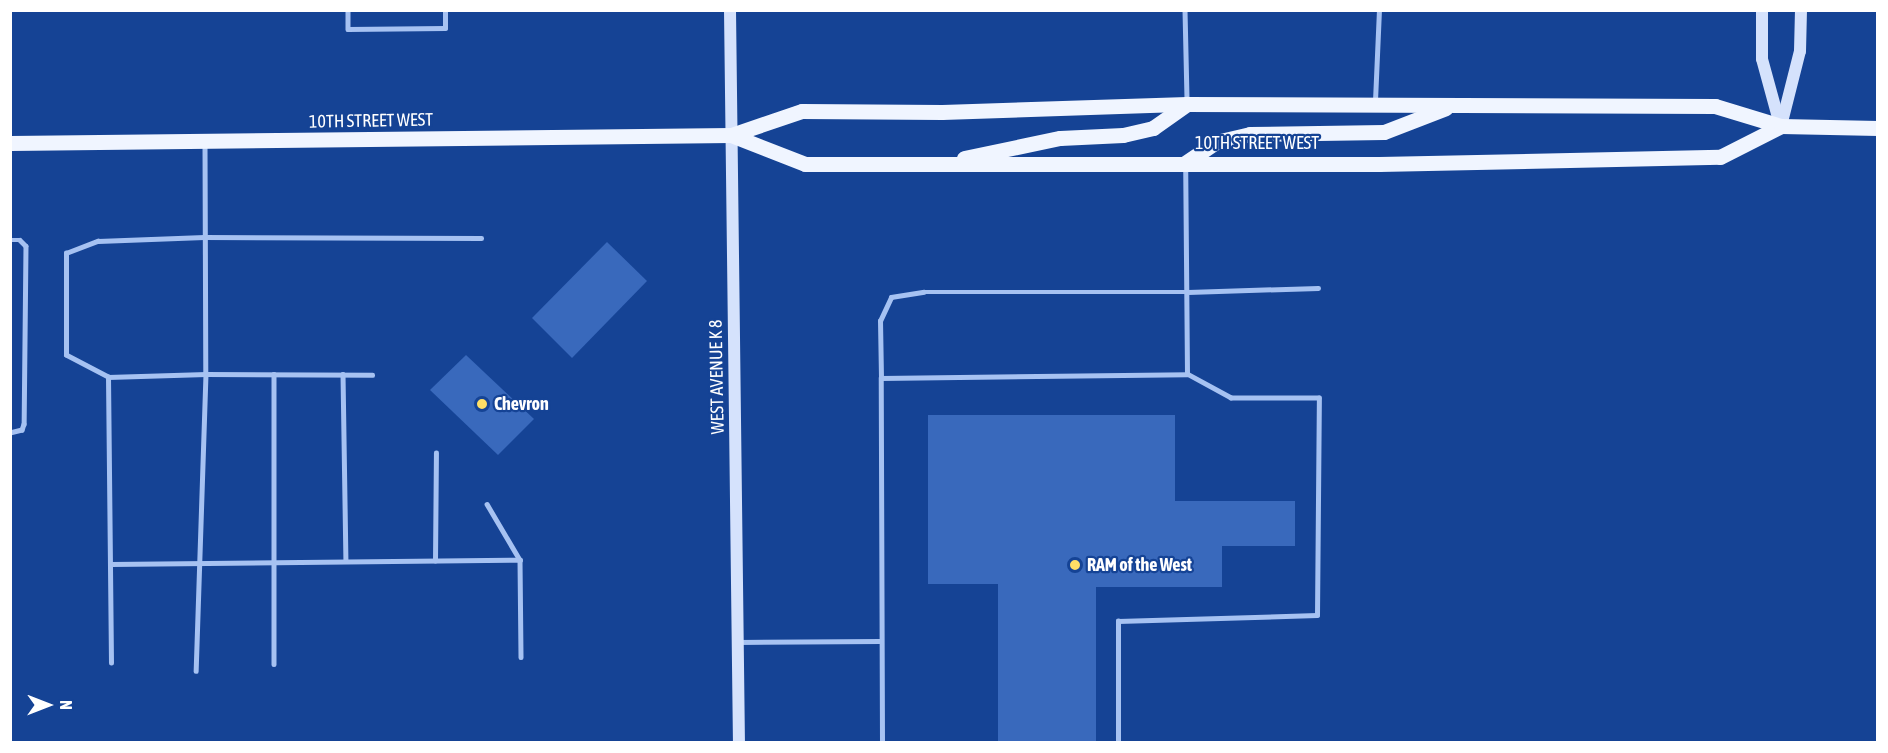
<!DOCTYPE html>
<style>
body{margin:0}
#map{position:relative;width:1888px;height:753px;overflow:hidden;background:#154395;font-family:"Asap Condensed",sans-serif}
div>[style]{position:absolute}
.building>*{inset:0;background:#3969bc}
.lane>*{height:4.5px;margin:-2.25px;padding:0 2.25px;transform-origin:2.25px;border-radius:2.25px;background:#a6c2f2}
.secondary>*{height:12px;margin:-6px;padding:0 6px;transform-origin:6px;border-radius:6px;background:#d5e2fc}
.primary>*{height:15px;margin:-7.5px;padding:0 7.5px;transform-origin:7.5px;border-radius:7.5px;background:#f0f5ff}
.dots>*{width:16px;height:16px;translate:-50% -50%;box-sizing:border-box;border:3px solid #154395;border-radius:50%}
span{translate:-50% -50%;white-space:nowrap;text-align:center;line-height:1.15;-webkit-text-stroke:4.5px #154395;paint-order:stroke}
.street-label{font-size:18px;color:#fff}
.poi-label{font-size:18px;color:#fff;font-weight:700}
.left{translate:0 -50%;text-align:left}
.frame{position:absolute;inset:0;border:12px solid #fff;pointer-events:none}
.north{position:absolute;left:18px;top:675px;width:60px;height:60px;-webkit-text-stroke:4px #154395;paint-order:stroke;rotate:90deg;font-size:16px;font-weight:700;line-height:24px;text-align:center;color:#fff}
.north::after{content:'';display:block;margin:auto;width:21px;height:27px;background:#fff;clip-path:polygon(50% 0,100% 100%,50% 72%,0 100%)}
</style>
<div id="map">
<div class="building">
<div style="clip-path:polygon(607px 242px,647px 281px,572px 358px,532px 318px)"></div>
<div style="clip-path:polygon(466px 355px,534px 419px,498px 455px,430px 390px)"></div>
<div style="clip-path:polygon(928px 415px,1175px 415px,1175px 501px,1295px 501px,1295px 546px,1222px 546px,1222px 587px,1096px 587px,1096px 742px,998px 742px,998px 584px,928px 584px)"></div>
</div>
<div class="lane">
<div style="left:348px;top:10px;width:19px;rotate:90deg"></div>
<div style="left:348px;top:29px;width:97px;rotate:-0.6deg"></div>
<div style="left:445px;top:28px;width:18px;rotate:-90deg"></div>
<div style="left:1185px;top:10px;width:91px;rotate:88.7deg"></div>
<div style="left:1375px;top:101px;width:91px;rotate:-87.5deg"></div>
<div style="left:205px;top:144px;width:230px;rotate:89.8deg"></div>
<div style="left:206px;top:374px;width:166px;rotate:0.3deg"></div>
<div style="left:10px;top:240px;width:10px"></div>
<div style="left:20px;top:240px;width:8px;rotate:45deg"></div>
<div style="left:26px;top:246px;width:178px;rotate:90.6deg"></div>
<div style="left:24px;top:424px;width:6px;rotate:108deg"></div>
<div style="left:22px;top:430px;width:12px;rotate:166deg"></div>
<div style="left:274px;top:374px;width:290px;rotate:90deg"></div>
<div style="left:343px;top:374px;width:187px;rotate:89.1deg"></div>
<div style="left:108px;top:377px;width:47px;rotate:-152.4deg"></div>
<div style="left:66px;top:355px;width:102px;rotate:-90deg"></div>
<div style="left:66px;top:253px;width:34px;rotate:-21deg"></div>
<div style="left:98px;top:241px;width:106px;rotate:-2.2deg"></div>
<div style="left:204px;top:237px;width:277px;rotate:0.2deg"></div>
<div style="left:881px;top:378px;width:57px;rotate:-91deg"></div>
<div style="left:880px;top:321px;width:26px;rotate:-65deg"></div>
<div style="left:891px;top:297px;width:33px;rotate:-9deg"></div>
<div style="left:924px;top:292px;width:264px"></div>
<div style="left:1188px;top:292px;width:130px;rotate:-1.8deg"></div>
<div style="left:487px;top:504px;width:65px;rotate:59.5deg"></div>
<div style="left:520px;top:560px;width:97px;rotate:89.4deg"></div>
<div style="left:435px;top:561px;width:108px;rotate:-89.5deg"></div>
<div style="left:111px;top:564px;width:409px;rotate:-0.6deg"></div>
<div style="left:738px;top:642px;width:142px;rotate:-0.4deg"></div>
<div style="left:111px;top:663px;width:286px;rotate:-90.6deg"></div>
<div style="left:108px;top:377px;width:98px;rotate:-1.8deg"></div>
<div style="left:206px;top:374px;width:297px;rotate:91.9deg"></div>
<div style="left:882px;top:742px;width:364px;rotate:-90.2deg"></div>
<div style="left:881px;top:378px;width:306px;rotate:-0.7deg"></div>
<div style="left:1187px;top:374px;width:209px;rotate:-90.5deg"></div>
<div style="left:1118px;top:742px;width:121px;rotate:-90deg"></div>
<div style="left:1118px;top:621px;width:199px;rotate:-1.7deg"></div>
<div style="left:1317px;top:615px;width:217px;rotate:-89.5deg"></div>
<div style="left:1319px;top:398px;width:88px;rotate:180deg"></div>
<div style="left:1231px;top:398px;width:50px;rotate:-151.4deg"></div>
</div>
<div class="secondary">
<div style="left:730px;top:10px;width:732px;rotate:89.3deg"></div>
<div style="left:1762px;top:10px;width:49px;rotate:90deg"></div>
<div style="left:1762px;top:59px;width:68px;rotate:74.7deg"></div>
<div style="left:1781px;top:126px;width:77px;rotate:-75.8deg"></div>
<div style="left:1800px;top:51px;width:41px;rotate:-88.6deg"></div>
</div>
<div class="primary">
<div style="left:731px;top:135px;width:79px;rotate:21.4deg"></div>
<div style="left:805px;top:164px;width:574px"></div>
<div style="left:1379px;top:164px;width:341px;rotate:-1.2deg"></div>
<div style="left:1720px;top:157px;width:68px;rotate:-26.9deg"></div>
<div style="left:10px;top:143px;width:721px;rotate:-0.64deg"></div>
<div style="left:731px;top:135px;width:75px;rotate:-18.7deg"></div>
<div style="left:802px;top:111px;width:140px;rotate:0.4deg"></div>
<div style="left:942px;top:112px;width:245px;rotate:-1.9deg"></div>
<div style="left:1187px;top:104px;width:528px;rotate:0.22deg"></div>
<div style="left:1715px;top:106px;width:69px;rotate:16.9deg"></div>
<div style="left:1781px;top:126px;width:97px;rotate:1.2deg"></div>
<div style="left:964px;top:158px;width:98px;rotate:-11.8deg"></div>
<div style="left:1060px;top:138px;width:63px;rotate:-2.7deg"></div>
<div style="left:1123px;top:135px;width:31px;rotate:-13deg"></div>
<div style="left:1153px;top:128px;width:42px;rotate:-35.2deg"></div>
<div style="left:1185px;top:163px;width:37px;rotate:-34deg"></div>
<div style="left:1216px;top:142px;width:35px;rotate:-13deg"></div>
<div style="left:1250px;top:134px;width:134px;rotate:-0.9deg"></div>
<div style="left:1384px;top:132px;width:66px;rotate:-21.2deg"></div>
</div>
<div class="dots">
<div style="left:482px;top:404px;background:#ffdf66"></div>
<div style="left:1075px;top:565px;background:#ffdf66"></div>
</div>
<div class="street-label">
<span style="left:371px;top:121px;rotate:-1deg">10TH STREET WEST</span>
<span style="left:1257px;top:143px">10TH STREET WEST</span>
<span style="left:717px;top:377px;rotate:-91deg">WEST AVENUE K 8</span>
</div>
<div class="poi-label">
<span class="left" style="left:494px;top:404px">Chevron</span>
<span class="left" style="left:1087px;top:565px">RAM of the West</span>
</div>
<div class="frame"></div>
<div class="north">N</div>
</div>
